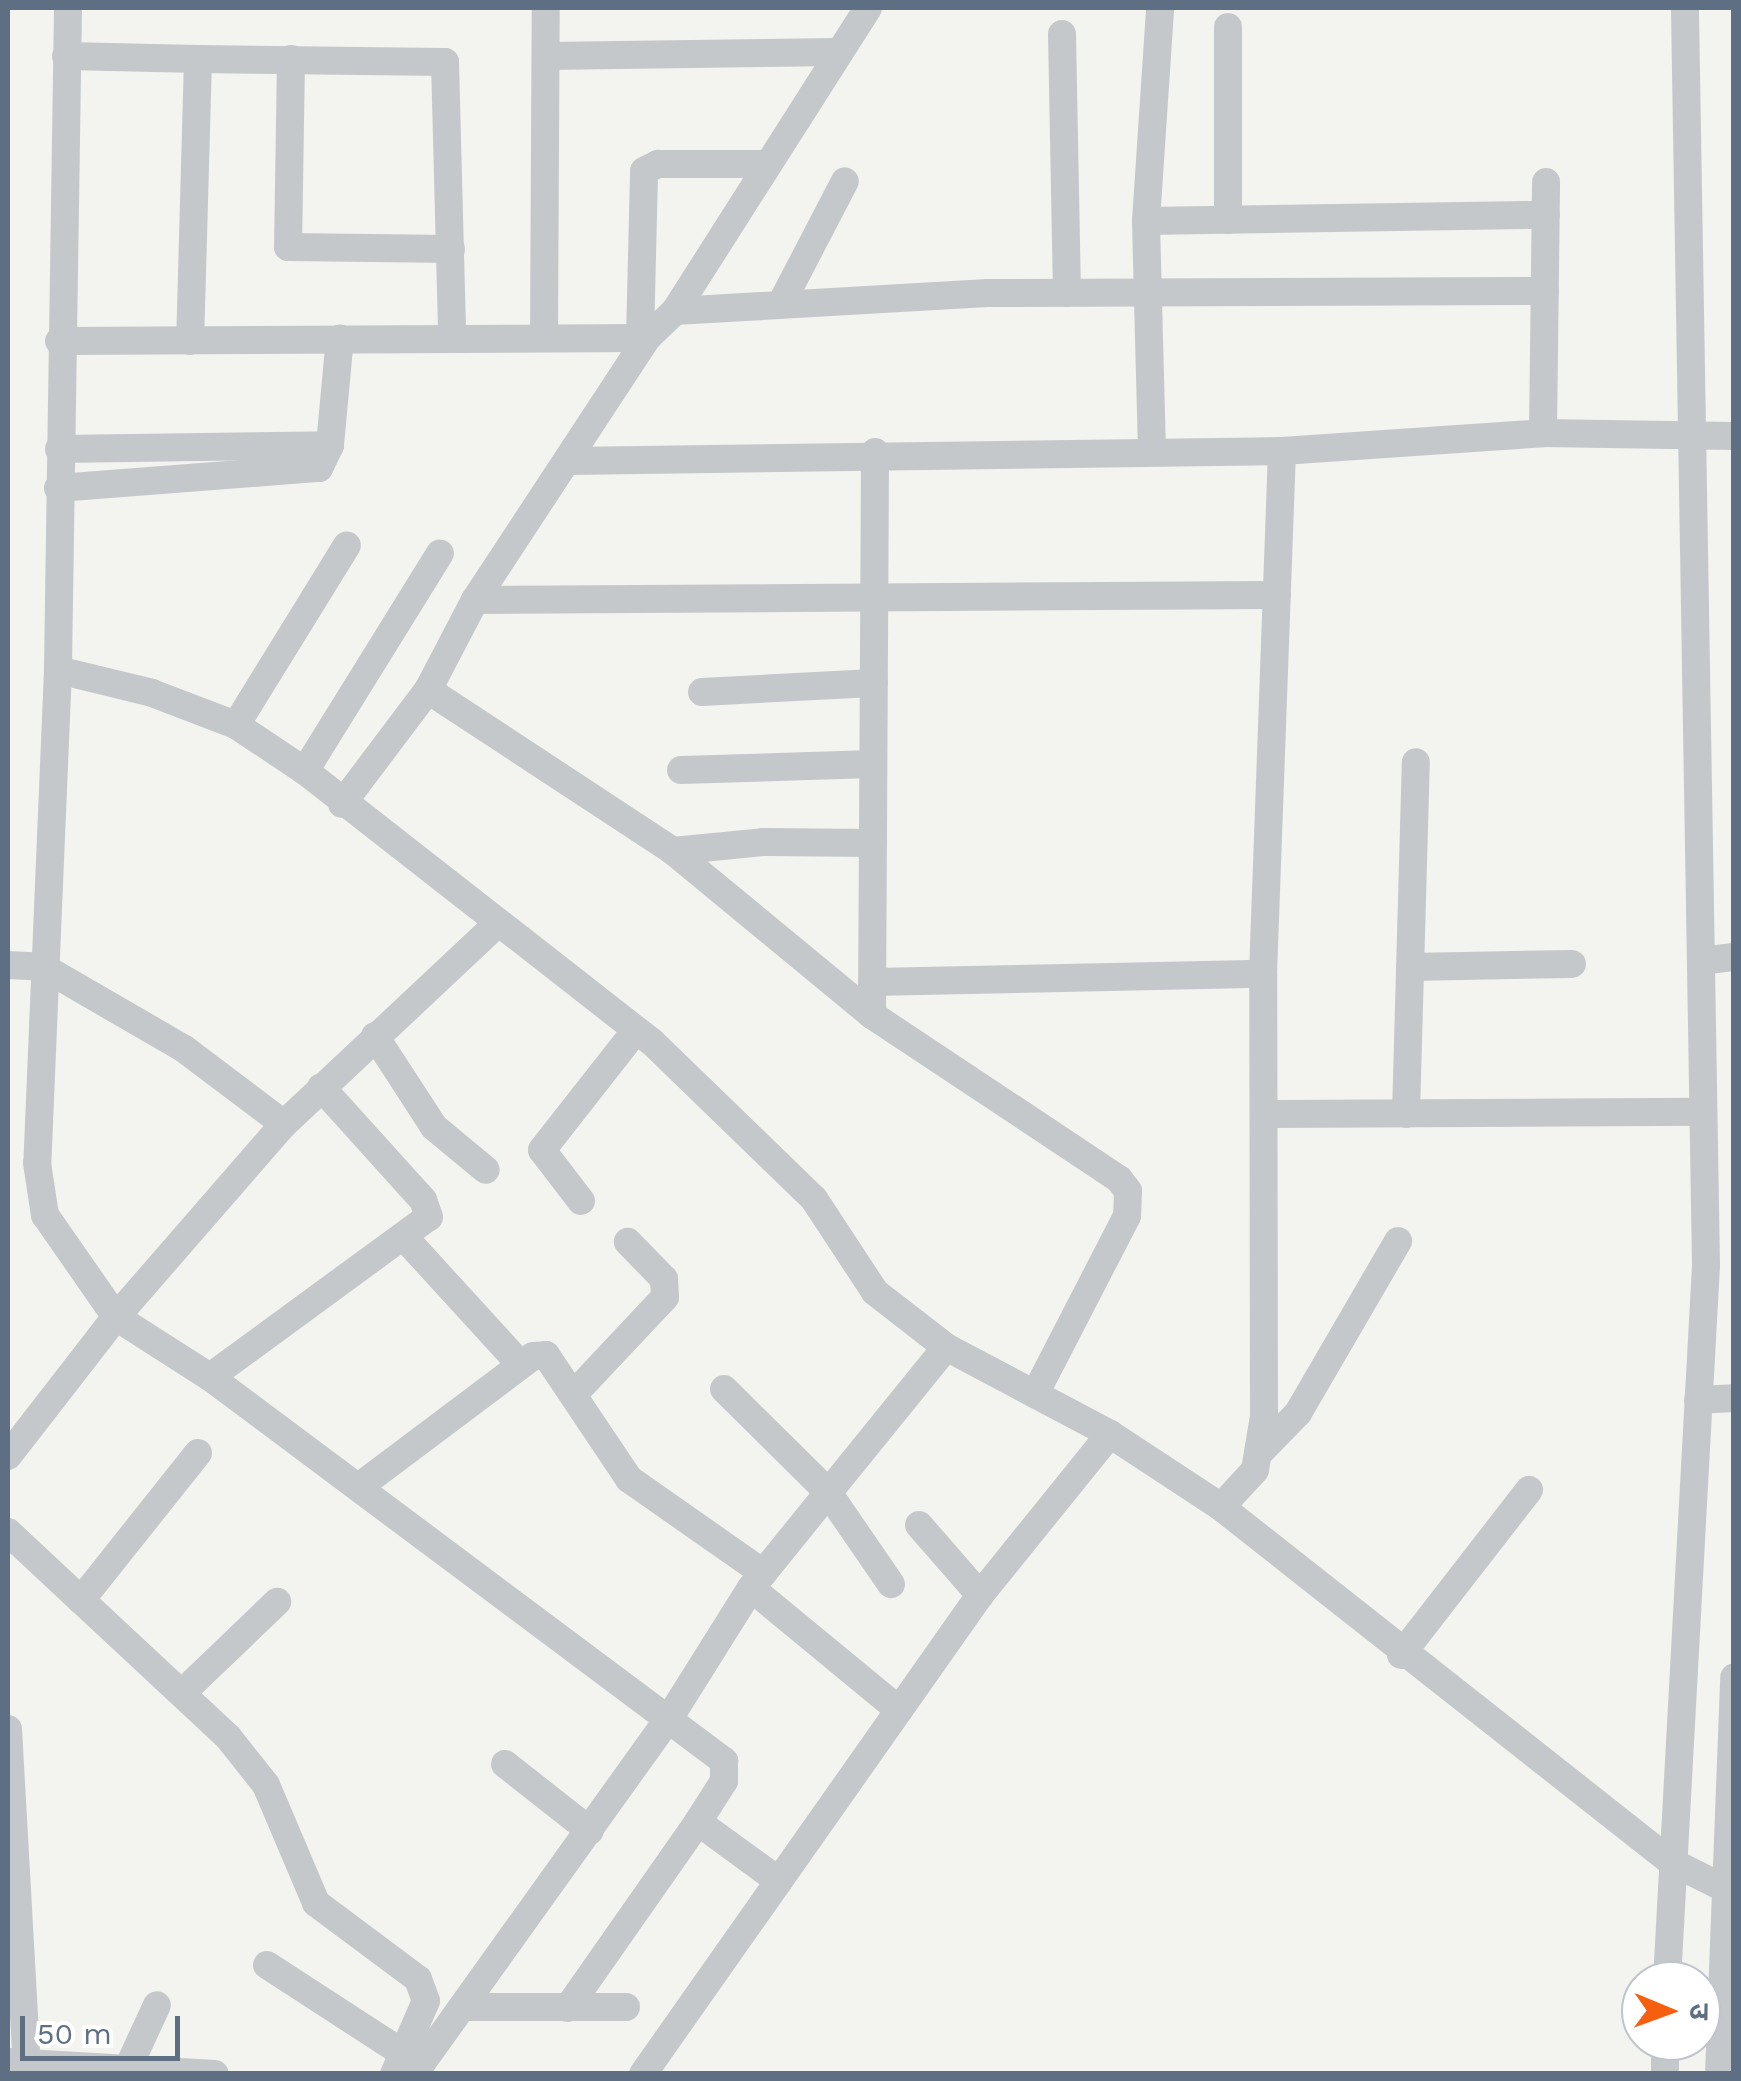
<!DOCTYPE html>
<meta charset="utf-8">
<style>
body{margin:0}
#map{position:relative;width:1741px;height:2081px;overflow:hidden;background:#f3f4ef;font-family:"Work Sans","Noto Sans Devanagari",sans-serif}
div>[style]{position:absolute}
.minor>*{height:28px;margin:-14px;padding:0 14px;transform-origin:14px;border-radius:14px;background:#c5c8cb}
span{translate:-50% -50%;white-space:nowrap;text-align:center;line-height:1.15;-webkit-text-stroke:10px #fff;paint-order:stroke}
.frame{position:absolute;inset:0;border:10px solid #5f6f83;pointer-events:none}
.north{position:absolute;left:1621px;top:1961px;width:100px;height:100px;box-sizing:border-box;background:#fff;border:2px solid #bfc5cd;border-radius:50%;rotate:91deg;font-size:28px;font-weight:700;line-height:40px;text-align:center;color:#5f6f83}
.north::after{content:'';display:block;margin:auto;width:35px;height:45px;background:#f55f0e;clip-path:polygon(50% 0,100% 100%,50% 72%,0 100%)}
.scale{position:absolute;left:20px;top:2016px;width:160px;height:45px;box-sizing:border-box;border:5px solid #5f6f83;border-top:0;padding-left:12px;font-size:30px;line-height:35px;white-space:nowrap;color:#5f6f83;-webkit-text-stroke:8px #fff;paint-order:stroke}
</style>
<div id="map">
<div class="minor">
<div style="left:68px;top:8px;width:662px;rotate:90.87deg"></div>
<div style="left:58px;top:670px;width:493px;rotate:92.4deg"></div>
<div style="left:37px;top:1163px;width:53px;rotate:81.3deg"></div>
<div style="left:45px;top:1215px;width:124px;rotate:55.2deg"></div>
<div style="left:116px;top:1317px;width:112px;rotate:32.6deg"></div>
<div style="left:210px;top:1377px;width:642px;rotate:36.76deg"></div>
<div style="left:724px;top:1761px;width:20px;rotate:90deg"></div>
<div style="left:724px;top:1781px;width:49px;rotate:122.4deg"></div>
<div style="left:698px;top:1822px;width:227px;rotate:125deg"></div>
<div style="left:1228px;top:27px;width:193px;rotate:90deg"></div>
<div style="left:1062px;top:34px;width:259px;rotate:88.9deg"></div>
<div style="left:66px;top:56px;width:132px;rotate:1.3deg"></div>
<div style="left:198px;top:59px;width:282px;rotate:91.6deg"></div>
<div style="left:546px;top:56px;width:293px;rotate:-0.8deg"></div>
<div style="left:198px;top:59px;width:247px;rotate:0.7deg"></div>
<div style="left:445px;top:62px;width:274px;rotate:88.5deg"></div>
<div style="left:291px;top:59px;width:188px;rotate:90.9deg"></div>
<div style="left:288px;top:247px;width:163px;rotate:0.7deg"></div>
<div style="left:1146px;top:221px;width:400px;rotate:-0.9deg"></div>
<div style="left:782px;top:302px;width:136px;rotate:-62.5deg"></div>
<div style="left:675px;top:311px;width:313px;rotate:-3.3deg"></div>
<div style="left:987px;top:293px;width:558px;rotate:-0.21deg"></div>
<div style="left:544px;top:337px;width:329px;rotate:-89.7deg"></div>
<div style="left:640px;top:338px;width:167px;rotate:-88.6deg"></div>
<div style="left:644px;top:171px;width:16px;rotate:-27deg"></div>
<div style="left:658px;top:164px;width:107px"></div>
<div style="left:59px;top:341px;width:588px;rotate:-0.29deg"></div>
<div style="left:1543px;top:433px;width:251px;rotate:-89.3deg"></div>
<div style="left:59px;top:449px;width:271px;rotate:-0.8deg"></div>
<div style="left:1152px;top:452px;width:231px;rotate:-91.5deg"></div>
<div style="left:1146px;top:221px;width:213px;rotate:-86.2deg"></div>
<div style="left:569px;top:461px;width:713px;rotate:-0.8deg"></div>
<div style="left:1282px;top:451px;width:262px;rotate:-3.9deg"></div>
<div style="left:1543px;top:433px;width:191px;rotate:0.9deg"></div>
<div style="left:58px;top:488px;width:262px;rotate:-4.4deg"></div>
<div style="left:319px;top:468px;width:25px;rotate:-64deg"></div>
<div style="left:330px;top:445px;width:107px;rotate:-84.7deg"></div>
<div style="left:475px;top:600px;width:802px;rotate:-0.36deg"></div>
<div style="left:58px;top:670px;width:97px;rotate:13.7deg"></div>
<div style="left:152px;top:693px;width:90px;rotate:20.9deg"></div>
<div style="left:236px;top:725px;width:83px;rotate:33.7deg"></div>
<div style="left:305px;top:771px;width:440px;rotate:38deg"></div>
<div style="left:652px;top:1042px;width:226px;rotate:44.1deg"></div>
<div style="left:814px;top:1199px;width:111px;rotate:56.7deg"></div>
<div style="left:875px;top:1292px;width:90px;rotate:37.8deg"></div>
<div style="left:946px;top:1347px;width:186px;rotate:27.9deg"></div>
<div style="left:1110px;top:1434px;width:133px;rotate:33.3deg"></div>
<div style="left:1221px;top:1507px;width:572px;rotate:38.25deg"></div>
<div style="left:1670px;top:1861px;width:72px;rotate:26.6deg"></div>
<div style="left:428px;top:690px;width:293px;rotate:33.3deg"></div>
<div style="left:673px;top:851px;width:258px;rotate:39.5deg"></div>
<div style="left:872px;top:1015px;width:296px;rotate:33.6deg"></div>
<div style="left:1119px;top:1179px;width:15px;rotate:53deg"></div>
<div style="left:1128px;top:1191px;width:25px;rotate:92deg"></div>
<div style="left:1127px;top:1216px;width:198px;rotate:117.3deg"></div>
<div style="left:702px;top:692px;width:172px;rotate:-3deg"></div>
<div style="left:236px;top:725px;width:211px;rotate:-58.3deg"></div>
<div style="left:681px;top:770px;width:192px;rotate:-1.8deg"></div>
<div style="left:305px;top:771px;width:256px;rotate:-58.2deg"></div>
<div style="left:342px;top:804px;width:143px;rotate:-53deg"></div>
<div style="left:428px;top:690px;width:102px;rotate:-62.4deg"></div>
<div style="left:475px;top:600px;width:313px;rotate:-56.7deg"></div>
<div style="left:647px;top:338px;width:39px;rotate:-44deg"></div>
<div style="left:675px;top:311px;width:359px;rotate:-57.5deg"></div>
<div style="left:673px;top:851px;width:90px;rotate:-5.7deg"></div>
<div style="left:763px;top:842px;width:110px;rotate:0.5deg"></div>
<div style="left:1701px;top:961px;width:33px;rotate:-7deg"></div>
<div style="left:8px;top:965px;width:35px;rotate:3deg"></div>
<div style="left:43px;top:967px;width:162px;rotate:30.1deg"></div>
<div style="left:183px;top:1048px;width:126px;rotate:37deg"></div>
<div style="left:1410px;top:967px;width:162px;rotate:-1.1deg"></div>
<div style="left:872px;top:982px;width:391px;rotate:-1.2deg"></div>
<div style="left:872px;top:1015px;width:563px;rotate:-89.69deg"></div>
<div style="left:375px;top:1036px;width:108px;rotate:57deg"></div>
<div style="left:434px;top:1127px;width:67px;rotate:39.6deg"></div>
<div style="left:1264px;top:1114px;width:439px;rotate:-0.3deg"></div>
<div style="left:1406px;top:1114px;width:352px;rotate:-88.4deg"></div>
<div style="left:581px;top:1201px;width:64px;rotate:-127.4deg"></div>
<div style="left:542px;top:1150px;width:152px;rotate:-51.9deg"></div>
<div style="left:404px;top:1237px;width:173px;rotate:47.6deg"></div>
<div style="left:210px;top:1377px;width:271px;rotate:-36.2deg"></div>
<div style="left:429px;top:1217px;width:18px;rotate:-109deg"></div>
<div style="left:423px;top:1200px;width:152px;rotate:-132.1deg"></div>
<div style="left:724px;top:1389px;width:145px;rotate:44.7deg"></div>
<div style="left:827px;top:1491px;width:113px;rotate:55.5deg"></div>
<div style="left:574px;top:1394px;width:133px;rotate:-46.8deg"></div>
<div style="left:665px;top:1297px;width:18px;rotate:-93deg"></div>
<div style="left:664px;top:1279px;width:52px;rotate:-134.2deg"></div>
<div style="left:1698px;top:1400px;width:36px;rotate:-3deg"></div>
<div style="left:1262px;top:1450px;width:52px;rotate:-45.8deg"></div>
<div style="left:1298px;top:1413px;width:199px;rotate:-59.8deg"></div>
<div style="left:198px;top:1453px;width:188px;rotate:128.5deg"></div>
<div style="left:81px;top:1600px;width:201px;rotate:43deg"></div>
<div style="left:228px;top:1737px;width:61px;rotate:51.6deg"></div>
<div style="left:266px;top:1785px;width:128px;rotate:67deg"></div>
<div style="left:316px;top:1903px;width:127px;rotate:36.7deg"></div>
<div style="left:418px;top:1979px;width:23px;rotate:70deg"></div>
<div style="left:426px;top:2001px;width:80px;rotate:113.7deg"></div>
<div style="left:8px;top:1456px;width:176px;rotate:-52.2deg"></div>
<div style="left:116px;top:1317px;width:256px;rotate:-49deg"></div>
<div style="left:284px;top:1124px;width:292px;rotate:-43.2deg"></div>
<div style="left:360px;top:1486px;width:216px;rotate:-36.9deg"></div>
<div style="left:533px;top:1356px;width:13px;rotate:-4deg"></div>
<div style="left:546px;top:1355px;width:149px;rotate:56.2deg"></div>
<div style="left:629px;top:1479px;width:164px;rotate:35deg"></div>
<div style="left:1221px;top:1507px;width:50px;rotate:-47.4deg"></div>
<div style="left:1255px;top:1470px;width:55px;rotate:-80.5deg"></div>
<div style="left:1264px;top:1416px;width:442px;rotate:-90.1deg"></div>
<div style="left:1263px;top:974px;width:523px;rotate:-87.92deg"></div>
<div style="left:919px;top:1525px;width:93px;rotate:48.9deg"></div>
<div style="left:8px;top:1532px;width:100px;rotate:43deg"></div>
<div style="left:751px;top:1588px;width:192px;rotate:39.5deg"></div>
<div style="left:1401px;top:1655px;width:209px;rotate:-52.2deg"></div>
<div style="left:182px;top:1693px;width:132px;rotate:-43.8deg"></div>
<div style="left:8px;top:1729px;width:346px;rotate:86.8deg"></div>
<div style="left:505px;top:1764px;width:108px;rotate:38.2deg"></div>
<div style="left:698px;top:1822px;width:100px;rotate:36.1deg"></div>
<div style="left:267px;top:1965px;width:163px;rotate:33deg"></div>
<div style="left:1667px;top:1981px;width:717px;rotate:-86.88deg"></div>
<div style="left:1706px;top:1265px;width:1257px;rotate:-90.96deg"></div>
<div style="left:468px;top:2007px;width:158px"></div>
<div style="left:9px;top:2062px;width:206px;rotate:3.3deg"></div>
<div style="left:128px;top:2068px;width:69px;rotate:-65.3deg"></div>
<div style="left:414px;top:2074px;width:439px;rotate:-54.4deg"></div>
<div style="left:670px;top:1717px;width:152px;rotate:-57.9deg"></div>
<div style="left:751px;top:1588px;width:310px;rotate:-51deg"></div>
<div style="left:643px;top:2074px;width:586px;rotate:-54.87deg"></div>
<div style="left:980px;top:1595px;width:207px;rotate:-51.1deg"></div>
<div style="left:1665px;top:2074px;width:33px;rotate:-90deg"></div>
<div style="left:1719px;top:2074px;width:397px;rotate:-87.8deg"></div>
</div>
<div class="frame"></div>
<div class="north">उ</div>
<div class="scale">50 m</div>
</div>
